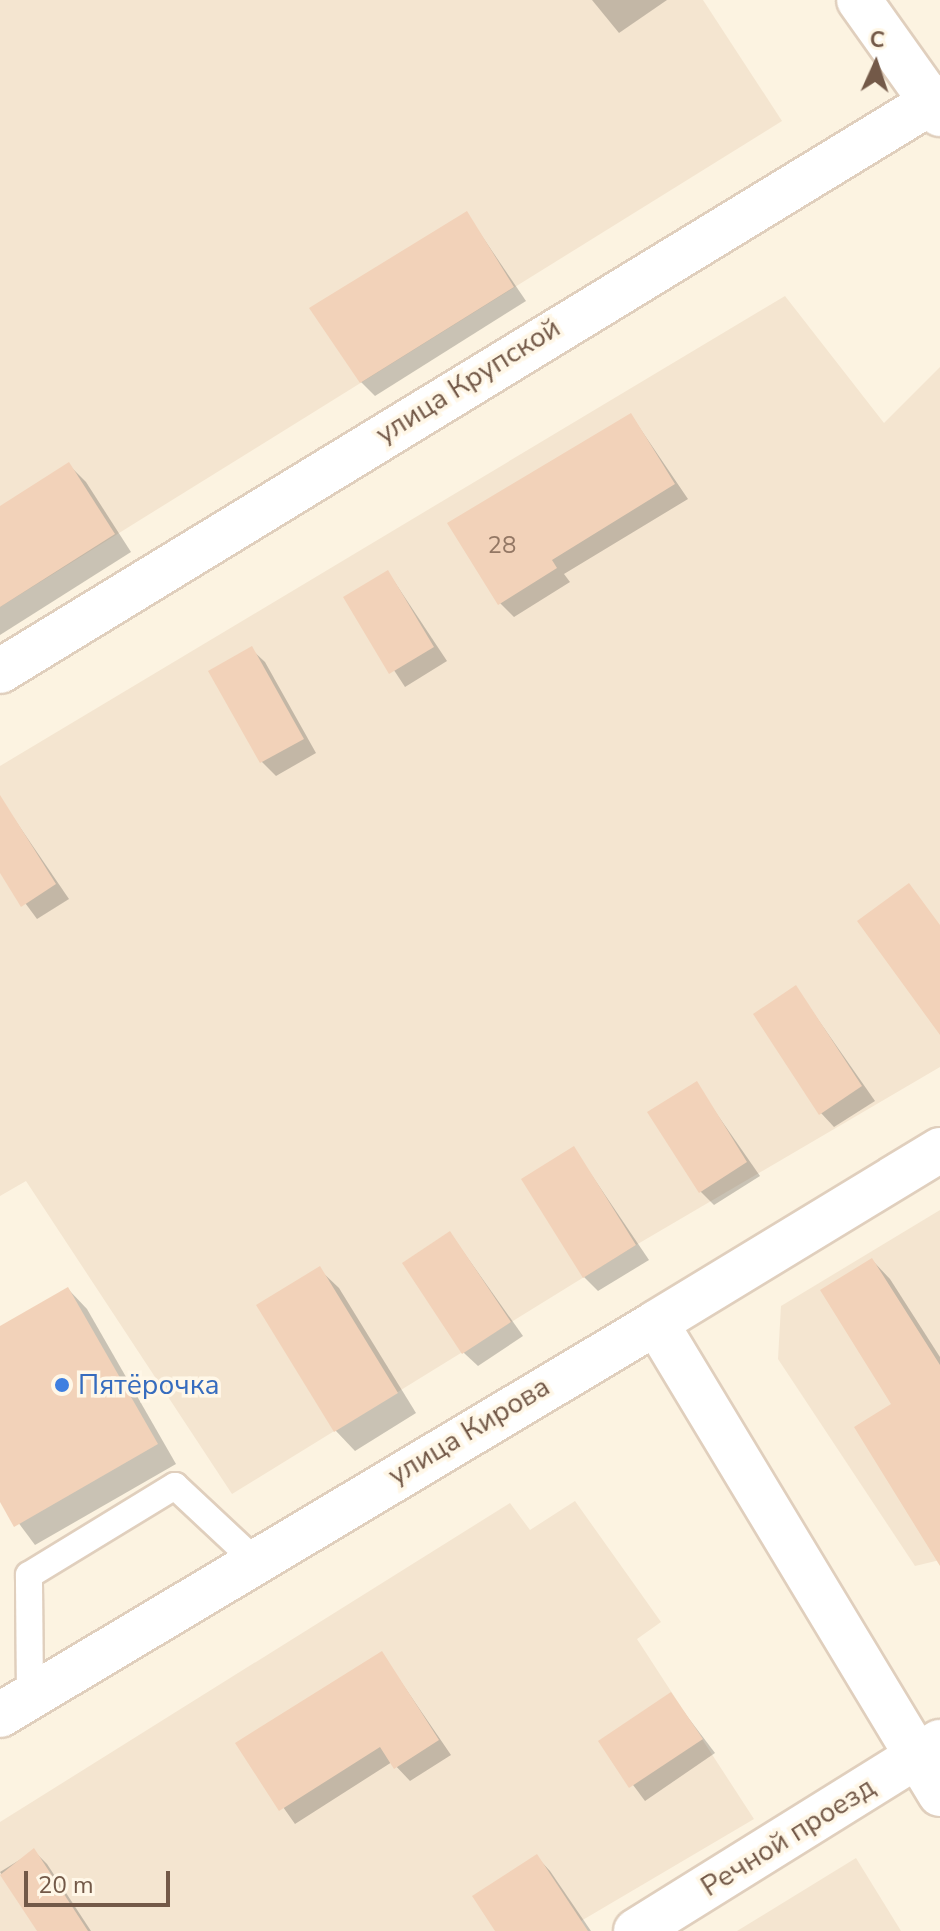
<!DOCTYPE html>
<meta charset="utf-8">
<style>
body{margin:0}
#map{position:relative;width:940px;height:1931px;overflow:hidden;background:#fcf3e1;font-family:"Nunito Sans",sans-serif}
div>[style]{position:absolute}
.residential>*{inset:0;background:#f4e5d0}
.shadow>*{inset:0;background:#0003}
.building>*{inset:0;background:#f2d2b9}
.roads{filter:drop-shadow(2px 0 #e0cfbd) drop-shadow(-2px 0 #e0cfbd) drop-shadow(0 2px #e0cfbd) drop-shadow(0 -2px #e0cfbd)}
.service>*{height:26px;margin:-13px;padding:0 13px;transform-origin:13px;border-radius:13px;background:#fff}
.minor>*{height:44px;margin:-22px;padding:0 22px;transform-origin:22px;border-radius:22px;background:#fff}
.tertiary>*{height:44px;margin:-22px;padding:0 22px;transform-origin:22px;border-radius:22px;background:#fff}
.secondary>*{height:44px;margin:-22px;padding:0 22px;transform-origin:22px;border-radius:22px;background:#fff}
.dots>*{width:22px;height:22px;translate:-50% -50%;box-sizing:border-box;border:4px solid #fff7e7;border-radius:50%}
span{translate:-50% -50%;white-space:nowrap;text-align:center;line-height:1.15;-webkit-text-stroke:7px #fff7e7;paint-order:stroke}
.number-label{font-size:24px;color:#937764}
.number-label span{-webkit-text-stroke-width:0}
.street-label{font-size:28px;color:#735948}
.shop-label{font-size:28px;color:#366cbe}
.left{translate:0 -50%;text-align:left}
.north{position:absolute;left:836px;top:24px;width:80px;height:80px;-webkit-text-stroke:6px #fff7e7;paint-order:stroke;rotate:3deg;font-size:22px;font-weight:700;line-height:32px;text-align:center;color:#735948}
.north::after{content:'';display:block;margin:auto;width:28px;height:36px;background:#735948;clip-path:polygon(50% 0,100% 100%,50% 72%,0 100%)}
.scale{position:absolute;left:24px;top:1871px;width:146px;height:36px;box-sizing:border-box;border:4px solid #735948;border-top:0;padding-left:10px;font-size:24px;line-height:28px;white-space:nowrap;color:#735948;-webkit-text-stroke:6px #fff7e7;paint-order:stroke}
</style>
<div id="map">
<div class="residential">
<div style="clip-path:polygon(0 0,703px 0,782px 121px,0 607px)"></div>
<div style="clip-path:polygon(785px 296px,884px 423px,940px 367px,940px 1067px,636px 1245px,232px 1494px,26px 1181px,0 1196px,0 766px)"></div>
<div style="clip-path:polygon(940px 1210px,940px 1560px,915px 1566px,778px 1359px,781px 1306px)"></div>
<div style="clip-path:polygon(575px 1501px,661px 1622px,637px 1639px,754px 1819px,564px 1931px,0 1931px,0 1822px,510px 1503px,530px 1530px)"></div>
<div style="clip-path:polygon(856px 1858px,901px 1931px,737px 1931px)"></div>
</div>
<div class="shadow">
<div style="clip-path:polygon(592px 0,667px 0,619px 33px)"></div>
<div style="clip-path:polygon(467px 214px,526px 301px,375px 396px,361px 382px)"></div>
<div style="clip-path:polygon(631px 415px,688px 499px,564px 574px,570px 582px,514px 617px,500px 603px)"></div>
<div style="clip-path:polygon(69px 465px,86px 482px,131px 552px,0 635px,0 508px)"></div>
<div style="clip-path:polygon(388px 572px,447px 661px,405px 687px,346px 597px)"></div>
<div style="clip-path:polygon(251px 649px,265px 662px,316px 753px,276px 776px,262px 762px,211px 672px)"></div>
<div style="clip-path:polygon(2px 801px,69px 899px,37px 919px,0 869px)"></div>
<div style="clip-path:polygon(796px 988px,875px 1101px,834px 1127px,821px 1113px)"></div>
<div style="clip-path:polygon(696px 1084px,760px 1176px,714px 1205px,700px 1191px)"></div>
<div style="clip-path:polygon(574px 1149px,649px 1260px,598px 1291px,584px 1277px)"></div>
<div style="clip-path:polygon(450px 1233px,523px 1336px,478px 1366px,464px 1353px)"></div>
<div style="clip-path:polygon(872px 1260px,890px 1279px,940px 1357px,940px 1557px,894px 1405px)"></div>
<div style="clip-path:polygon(319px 1269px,339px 1288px,416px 1413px,355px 1451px,336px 1431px,259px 1306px)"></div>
<div style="clip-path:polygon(68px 1289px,87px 1309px,176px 1464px,35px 1545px,0 1498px,0 1328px)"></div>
<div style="clip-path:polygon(382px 1654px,451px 1755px,410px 1781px,392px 1762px,295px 1824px,238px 1743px)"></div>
<div style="clip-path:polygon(671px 1695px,715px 1753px,645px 1801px,601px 1742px)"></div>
<div style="clip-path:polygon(34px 1851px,47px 1864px,91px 1931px,39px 1931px,0 1872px)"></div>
<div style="clip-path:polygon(537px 1857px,550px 1871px,591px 1931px,498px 1931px)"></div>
</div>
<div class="building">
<div style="clip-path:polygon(467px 211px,514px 287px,360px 383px,309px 308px)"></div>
<div style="clip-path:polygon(631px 413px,675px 484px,552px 560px,557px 568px,498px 605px,447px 523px)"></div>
<div style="clip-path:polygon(69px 462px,115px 534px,0 607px,0 506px)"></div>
<div style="clip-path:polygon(388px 570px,434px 647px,389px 674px,343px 597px)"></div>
<div style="clip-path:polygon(252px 646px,304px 739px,260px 763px,208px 671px)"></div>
<div style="clip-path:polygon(0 795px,56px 884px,21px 907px,0 873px)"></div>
<div style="clip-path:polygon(909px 883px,940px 925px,940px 1035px,857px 921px)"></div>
<div style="clip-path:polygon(796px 985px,862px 1086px,819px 1115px,753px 1014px)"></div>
<div style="clip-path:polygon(697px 1081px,747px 1162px,699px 1193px,647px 1112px)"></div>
<div style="clip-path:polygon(574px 1146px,636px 1245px,583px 1278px,521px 1179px)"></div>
<div style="clip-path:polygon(450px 1231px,511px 1322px,462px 1354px,402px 1263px)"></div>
<div style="clip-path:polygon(872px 1258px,940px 1365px,940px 1566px,854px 1427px,891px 1404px,820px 1290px)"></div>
<div style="clip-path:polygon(320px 1266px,398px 1393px,334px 1432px,256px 1305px)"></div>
<div style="clip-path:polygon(68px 1287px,158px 1444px,14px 1527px,0 1502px,0 1326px)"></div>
<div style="clip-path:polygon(382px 1651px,439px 1740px,394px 1769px,380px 1747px,279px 1811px,235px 1743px)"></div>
<div style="clip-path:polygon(671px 1692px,703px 1739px,629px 1788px,598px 1741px)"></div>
<div style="clip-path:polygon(34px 1848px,88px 1931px,37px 1931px,0 1875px)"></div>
<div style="clip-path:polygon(537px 1854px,588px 1931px,495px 1931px,472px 1896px)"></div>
</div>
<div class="roads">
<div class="service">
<div style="left:30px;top:1697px;width:122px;rotate:-90.5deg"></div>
<div style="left:29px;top:1575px;width:171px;rotate:-31.4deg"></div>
<div style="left:175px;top:1486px;width:108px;rotate:43.1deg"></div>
</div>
<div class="minor">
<div style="left:859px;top:0;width:140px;rotate:54.6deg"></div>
<div style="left:0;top:671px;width:1101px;rotate:-31.41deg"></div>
<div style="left:636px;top:1931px;width:358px;rotate:-31.9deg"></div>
</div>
<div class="tertiary">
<div style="left:0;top:1715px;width:764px;rotate:-30.86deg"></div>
</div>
<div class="secondary">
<div style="left:940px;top:1150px;width:333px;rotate:148.7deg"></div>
<div style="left:656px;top:1323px;width:550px;rotate:58.91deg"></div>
</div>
</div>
<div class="dots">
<div style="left:62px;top:1385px;background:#3f7fe0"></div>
</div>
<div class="number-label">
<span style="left:502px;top:546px">28</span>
</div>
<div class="street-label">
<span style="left:468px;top:381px;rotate:-32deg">улица Крупской</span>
<span style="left:469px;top:1431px;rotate:-31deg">улица Кирова</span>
<span style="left:788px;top:1837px;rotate:-32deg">Речной проезд</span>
</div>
<div class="shop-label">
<span class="left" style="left:78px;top:1385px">Пятёрочка</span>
</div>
<div class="north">С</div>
<div class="scale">20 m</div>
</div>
